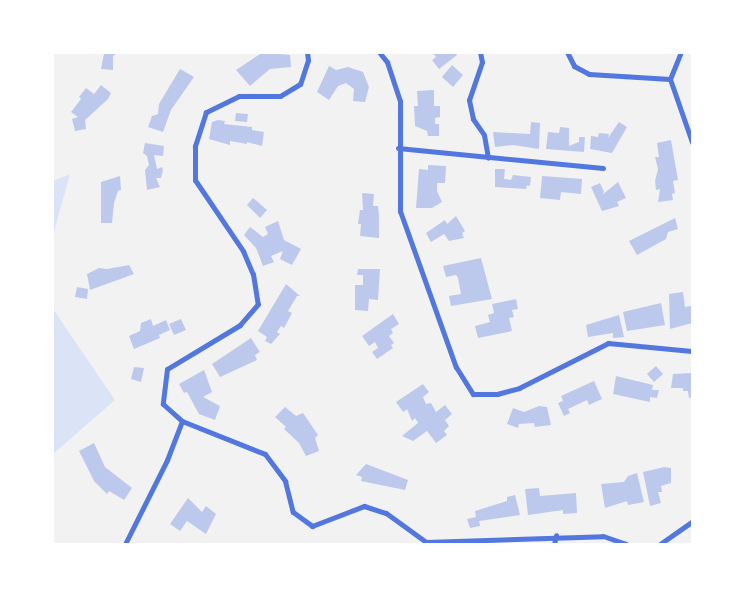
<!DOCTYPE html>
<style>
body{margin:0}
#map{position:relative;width:745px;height:597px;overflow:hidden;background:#f2f2f2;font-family:"IBM Plex Sans",sans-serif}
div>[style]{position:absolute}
.green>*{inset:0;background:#dbe4f7}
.building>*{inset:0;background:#bdc9ec}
.minor>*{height:5px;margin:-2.5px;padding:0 2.5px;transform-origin:2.5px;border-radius:2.5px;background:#5277de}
span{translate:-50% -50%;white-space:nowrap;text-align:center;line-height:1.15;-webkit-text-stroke:4px #fff;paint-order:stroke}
.frame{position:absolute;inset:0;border:54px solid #fff;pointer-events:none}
</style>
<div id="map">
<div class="green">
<div style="clip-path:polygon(70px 174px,53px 235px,53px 181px)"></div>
<div style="clip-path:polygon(53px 309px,115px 400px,53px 454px,52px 454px)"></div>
</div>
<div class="building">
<div style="clip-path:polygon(101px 52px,119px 52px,113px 56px,113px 70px,101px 69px,104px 54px)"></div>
<div style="clip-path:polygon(263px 52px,290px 55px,291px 67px,270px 69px,250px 86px,236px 70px)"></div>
<div style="clip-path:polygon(432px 52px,456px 52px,457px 55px,439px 69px,432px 60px,436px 57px)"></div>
<div style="clip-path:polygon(452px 65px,463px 75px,453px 87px,442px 77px)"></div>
<div style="clip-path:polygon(329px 66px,336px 70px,348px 67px,363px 72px,369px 87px,365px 102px,353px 101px,354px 89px,346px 83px,338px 86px,329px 100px,317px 92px)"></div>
<div style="clip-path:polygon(180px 69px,194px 77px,171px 110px,163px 132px,148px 127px,152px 116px,158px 114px,159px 104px)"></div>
<div style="clip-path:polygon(101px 85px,111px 93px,108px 99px,85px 120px,86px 129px,75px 131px,72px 119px,78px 117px,71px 112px,81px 99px,79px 97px,86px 88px,94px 94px)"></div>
<div style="clip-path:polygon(434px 90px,434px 106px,440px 106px,440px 117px,435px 118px,435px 124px,439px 124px,439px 136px,428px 136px,427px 131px,415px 126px,414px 106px,418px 106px,417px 91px)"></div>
<div style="clip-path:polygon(236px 113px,248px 114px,247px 122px,235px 121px)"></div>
<div style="clip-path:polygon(218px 120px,225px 121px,224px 124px,252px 127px,252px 130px,264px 132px,262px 146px,247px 142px,247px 144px,230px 141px,230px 145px,209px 139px,212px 122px)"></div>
<div style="clip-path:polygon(531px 122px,540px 123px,539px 149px,513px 145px,495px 147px,493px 132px,530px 134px)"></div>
<div style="clip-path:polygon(619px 122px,627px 127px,612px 153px,590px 149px,591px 136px,598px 137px,599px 133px,609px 134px,608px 138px)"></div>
<div style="clip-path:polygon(560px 127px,569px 128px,569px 146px,579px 142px,579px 137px,585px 137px,584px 152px,546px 149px,548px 132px,559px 133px)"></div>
<div style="clip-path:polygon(671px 140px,678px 180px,673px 181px,675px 193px,672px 194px,673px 200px,658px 202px,660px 189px,656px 190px,655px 181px,658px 169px,655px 157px,659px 157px,657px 143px)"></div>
<div style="clip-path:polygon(145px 143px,164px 146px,163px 156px,154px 155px,157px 169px,162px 167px,163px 170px,161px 178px,156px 178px,160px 187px,147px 190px,145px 170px,149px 165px,147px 156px,143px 153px)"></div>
<div style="clip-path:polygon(428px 165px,446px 166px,445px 183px,437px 183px,437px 191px,442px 202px,432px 208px,416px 208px,419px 169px,428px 170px)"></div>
<div style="clip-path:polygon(495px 169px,505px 169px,504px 179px,511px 180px,513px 175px,531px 177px,530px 186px,527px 185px,526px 189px,495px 187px)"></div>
<div style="clip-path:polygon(120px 176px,121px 190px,118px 191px,114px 203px,112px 223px,101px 223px,101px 182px)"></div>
<div style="clip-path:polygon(542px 176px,582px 179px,581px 194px,561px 192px,560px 200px,540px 198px)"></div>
<div style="clip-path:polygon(618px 182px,626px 198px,617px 202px,619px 206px,602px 211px,591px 187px,600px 183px,604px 192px,602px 195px)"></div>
<div style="clip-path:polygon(362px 193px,374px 194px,373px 206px,378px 206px,379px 216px,379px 238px,360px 236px,361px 224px,358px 224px,360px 210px,363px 210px)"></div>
<div style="clip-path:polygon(253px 198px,267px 210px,260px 218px,247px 205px)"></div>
<div style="clip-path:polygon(456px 216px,465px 231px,462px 233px,464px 238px,449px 241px,444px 234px,431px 242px,426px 233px,445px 220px,447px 224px)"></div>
<div style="clip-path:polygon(675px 218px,678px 229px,668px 232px,666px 239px,637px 255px,629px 241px)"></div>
<div style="clip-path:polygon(278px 221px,284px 240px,301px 249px,292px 265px,280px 259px,283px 251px,271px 256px,274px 262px,263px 266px,256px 248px,244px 235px,250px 227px,263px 237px,268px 234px,265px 227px)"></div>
<div style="clip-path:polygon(481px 258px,492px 299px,451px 306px,449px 296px,461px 294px,458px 278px,456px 275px,446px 277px,443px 266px)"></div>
<div style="clip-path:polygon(129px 265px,134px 274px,90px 290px,87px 274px,99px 268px,107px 269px)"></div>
<div style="clip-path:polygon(358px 269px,380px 269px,378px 300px,369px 299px,368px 311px,355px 310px,355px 285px,363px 285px,363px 275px,357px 275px)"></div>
<div style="clip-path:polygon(286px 284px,300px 296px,297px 296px,288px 311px,292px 313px,284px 328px,281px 326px,277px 332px,280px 334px,271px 344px,265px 341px,267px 337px,258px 331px)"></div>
<div style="clip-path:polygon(77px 287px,88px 289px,87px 299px,75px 297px)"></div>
<div style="clip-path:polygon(683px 292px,685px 307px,691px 306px,692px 323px,670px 329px,669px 294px)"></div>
<div style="clip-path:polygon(516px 299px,518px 309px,512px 310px,514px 317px,509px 318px,512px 331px,478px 338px,475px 326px,490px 322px,488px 315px,494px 313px,492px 304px)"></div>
<div style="clip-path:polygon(661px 303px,665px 325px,627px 331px,623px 312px)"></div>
<div style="clip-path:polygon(393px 314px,399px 324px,391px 329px,393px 333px,389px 336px,394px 343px,391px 345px,393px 348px,377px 359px,372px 352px,378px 348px,375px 342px,369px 346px,362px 336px)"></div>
<div style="clip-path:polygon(619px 315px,624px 337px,613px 338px,613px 333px,588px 337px,586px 325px)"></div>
<div style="clip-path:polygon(151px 319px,153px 326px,166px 320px,170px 330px,159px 335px,160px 338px,134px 349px,129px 336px,140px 331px,141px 323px)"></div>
<div style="clip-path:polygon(181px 319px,186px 330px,174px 335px,169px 324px)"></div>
<div style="clip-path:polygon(251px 338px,260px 352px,255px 355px,257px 360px,220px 377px,212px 364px)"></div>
<div style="clip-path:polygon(656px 366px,663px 374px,654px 382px,647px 374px)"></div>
<div style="clip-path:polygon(134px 367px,144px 368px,141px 382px,131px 379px)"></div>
<div style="clip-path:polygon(204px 370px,212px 392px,203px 397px,220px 406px,215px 420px,199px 414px,187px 392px,184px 393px,179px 384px)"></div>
<div style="clip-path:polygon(692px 373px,692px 397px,689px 398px,688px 391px,683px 391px,683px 388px,671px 388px,673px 374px)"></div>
<div style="clip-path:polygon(616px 376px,653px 385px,652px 390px,659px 390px,657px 398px,650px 397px,650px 402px,613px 394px)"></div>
<div style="clip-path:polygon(594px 381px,602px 399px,589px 405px,587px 400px,568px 409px,570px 413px,564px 416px,558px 403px,563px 401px,561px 396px)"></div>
<div style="clip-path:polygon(423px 384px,429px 392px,423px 397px,426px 404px,431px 403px,436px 412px,445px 405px,452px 414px,445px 420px,449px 426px,444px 431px,447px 435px,436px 443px,427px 431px,413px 441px,402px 436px,418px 423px,415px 418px,412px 421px,407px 409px,403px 412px,396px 402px)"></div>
<div style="clip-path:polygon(539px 406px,547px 407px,551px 425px,535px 427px,534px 423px,519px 424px,518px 428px,507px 424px,513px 408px,524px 412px)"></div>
<div style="clip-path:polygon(285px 407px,296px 416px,303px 413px,318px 435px,315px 438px,319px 451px,306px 456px,299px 443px,284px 429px,286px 427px,275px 417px)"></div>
<div style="clip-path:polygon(94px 443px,105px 467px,132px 488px,124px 500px,109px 491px,107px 494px,94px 481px,79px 451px)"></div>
<div style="clip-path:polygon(366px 464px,408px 480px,405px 490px,361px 481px,362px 477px,356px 475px)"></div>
<div style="clip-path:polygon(664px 467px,671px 468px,671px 483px,661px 486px,662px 492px,658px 492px,661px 503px,650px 506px,643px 472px)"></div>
<div style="clip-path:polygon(637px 473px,644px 502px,628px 505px,627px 501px,605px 508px,601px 484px,624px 482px,628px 476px)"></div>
<div style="clip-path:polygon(539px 488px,540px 496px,576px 493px,577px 513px,563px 514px,563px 510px,528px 515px,525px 489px)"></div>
<div style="clip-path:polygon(515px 495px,520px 515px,479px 521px,480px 526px,470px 528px,467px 519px,476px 517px,475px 511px,507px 501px,507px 497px)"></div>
<div style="clip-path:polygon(188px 498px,202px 512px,206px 506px,216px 514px,206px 534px,187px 521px,180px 531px,170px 524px)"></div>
</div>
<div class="minor">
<div style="left:307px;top:52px;width:8px;rotate:83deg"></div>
<div style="left:308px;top:60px;width:25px;rotate:108deg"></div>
<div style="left:300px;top:84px;width:23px;rotate:149deg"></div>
<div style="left:280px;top:96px;width:41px;rotate:180deg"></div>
<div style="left:239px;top:96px;width:37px;rotate:154deg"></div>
<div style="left:206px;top:112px;width:36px;rotate:108deg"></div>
<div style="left:195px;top:146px;width:34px;rotate:90deg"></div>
<div style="left:195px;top:180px;width:86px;rotate:55.9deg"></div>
<div style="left:243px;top:251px;width:25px;rotate:67deg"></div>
<div style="left:253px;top:274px;width:30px;rotate:81deg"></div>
<div style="left:258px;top:304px;width:28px;rotate:131deg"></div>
<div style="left:240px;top:325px;width:85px;rotate:148.9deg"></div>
<div style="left:167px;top:369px;width:35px;rotate:97deg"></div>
<div style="left:163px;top:404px;width:25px;rotate:42deg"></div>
<div style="left:182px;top:421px;width:89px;rotate:21.7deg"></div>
<div style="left:265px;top:454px;width:34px;rotate:53deg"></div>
<div style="left:285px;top:481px;width:32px;rotate:76deg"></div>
<div style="left:293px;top:512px;width:24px;rotate:36deg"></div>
<div style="left:312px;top:526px;width:56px;rotate:-21deg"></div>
<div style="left:364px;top:506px;width:23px;rotate:18deg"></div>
<div style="left:386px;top:513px;width:49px;rotate:35.9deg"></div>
<div style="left:426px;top:542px;width:177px;rotate:-1.9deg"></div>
<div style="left:603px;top:536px;width:24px;rotate:19deg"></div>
<div style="left:379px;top:52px;width:13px;rotate:51deg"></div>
<div style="left:387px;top:62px;width:41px;rotate:71.6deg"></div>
<div style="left:400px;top:101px;width:110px;rotate:90deg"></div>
<div style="left:400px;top:211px;width:166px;rotate:70.3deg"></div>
<div style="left:456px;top:367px;width:32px;rotate:58deg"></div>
<div style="left:473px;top:394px;width:24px"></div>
<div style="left:497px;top:394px;width:23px;rotate:-15deg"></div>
<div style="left:519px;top:388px;width:100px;rotate:-26.8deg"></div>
<div style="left:608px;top:343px;width:84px;rotate:5.4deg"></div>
<div style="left:480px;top:52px;width:10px;rotate:79deg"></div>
<div style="left:482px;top:62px;width:40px;rotate:108.9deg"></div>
<div style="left:469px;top:100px;width:19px;rotate:78deg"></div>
<div style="left:473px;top:119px;width:19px;rotate:55deg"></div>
<div style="left:484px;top:135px;width:23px;rotate:80deg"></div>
<div style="left:567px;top:52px;width:16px;rotate:63deg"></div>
<div style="left:574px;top:66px;width:17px;rotate:28deg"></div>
<div style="left:589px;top:74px;width:81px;rotate:3.5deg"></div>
<div style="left:670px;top:79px;width:67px;rotate:70.8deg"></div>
<div style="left:670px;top:79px;width:29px;rotate:-68deg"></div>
<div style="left:398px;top:148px;width:206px;rotate:5.6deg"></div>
<div style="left:125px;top:544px;width:94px;rotate:-63.4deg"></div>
<div style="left:167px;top:460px;width:42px;rotate:-69deg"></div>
<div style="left:554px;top:544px;width:9px;rotate:-77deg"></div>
<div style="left:660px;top:544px;width:39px;rotate:-35deg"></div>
</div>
<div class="frame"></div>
</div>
